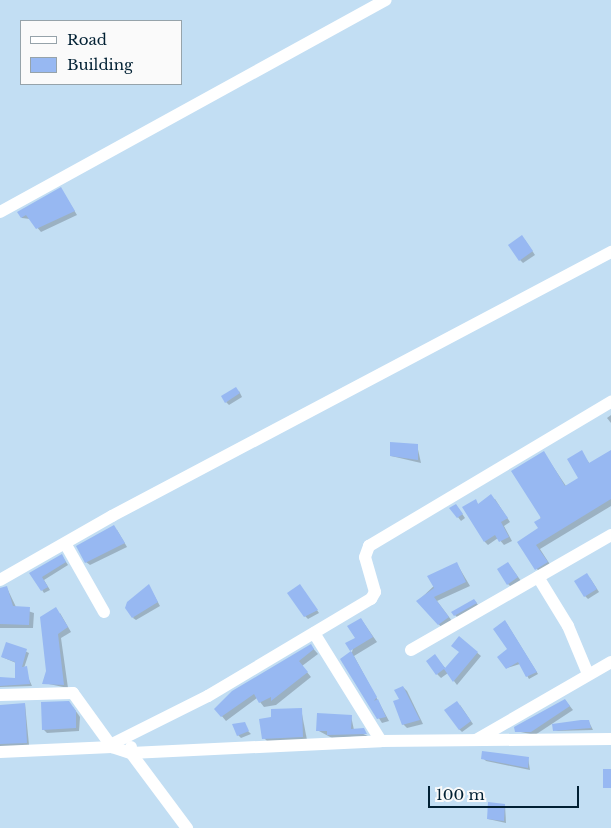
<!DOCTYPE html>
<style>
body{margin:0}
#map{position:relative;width:611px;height:828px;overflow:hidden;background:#c2def3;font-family:"Libre Baskerville",serif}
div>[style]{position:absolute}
.shadow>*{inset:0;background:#0003}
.building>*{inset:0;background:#97b8f2}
.minor>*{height:12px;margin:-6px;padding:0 6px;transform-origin:6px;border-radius:6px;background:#fff}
span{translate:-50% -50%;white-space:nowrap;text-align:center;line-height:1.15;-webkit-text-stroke:4px #fafafa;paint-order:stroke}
.legend{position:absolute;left:20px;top:20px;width:162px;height:65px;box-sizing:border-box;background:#fafafa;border:1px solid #96a3aa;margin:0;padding:6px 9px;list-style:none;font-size:15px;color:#012033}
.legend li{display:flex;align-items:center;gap:10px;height:25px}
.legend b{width:25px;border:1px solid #96a3aa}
.scale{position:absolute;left:428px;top:786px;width:151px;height:22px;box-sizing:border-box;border:2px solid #012033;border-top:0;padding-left:6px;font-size:15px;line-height:18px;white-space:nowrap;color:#012033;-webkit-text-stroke:4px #fafafa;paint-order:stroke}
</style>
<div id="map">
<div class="shadow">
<div style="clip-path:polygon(61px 189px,77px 215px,41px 232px,30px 219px,22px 218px,19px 212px)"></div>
<div style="clip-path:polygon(525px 240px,535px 255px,523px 263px,520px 260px)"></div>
<div style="clip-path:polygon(239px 391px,242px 397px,229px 405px,226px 402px)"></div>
<div style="clip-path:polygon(611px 415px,611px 423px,607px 418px)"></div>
<div style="clip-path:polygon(417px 445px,421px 463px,391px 456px)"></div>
<div style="clip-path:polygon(611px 451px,611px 506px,540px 549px,551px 566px,540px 573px,518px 543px,540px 529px,544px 453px,566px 486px,580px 478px,581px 452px,590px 464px)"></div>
<div style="clip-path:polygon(495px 499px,510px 522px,504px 526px,512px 541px,504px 545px,498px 538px,488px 545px,485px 542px,475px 501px,479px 505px)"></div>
<div style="clip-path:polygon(456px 505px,465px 518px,461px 521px,451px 508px)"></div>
<div style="clip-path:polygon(117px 530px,127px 547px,90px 565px,86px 562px)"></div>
<div style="clip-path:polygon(62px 556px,68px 565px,44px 580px,50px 590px,44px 593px,31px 573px)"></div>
<div style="clip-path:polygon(508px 563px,521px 581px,511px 587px,508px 584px)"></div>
<div style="clip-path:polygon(457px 564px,470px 586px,437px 601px,452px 621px,443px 629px,418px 601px)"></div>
<div style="clip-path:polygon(590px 578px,599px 592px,588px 599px,585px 596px)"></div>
<div style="clip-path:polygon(149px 586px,160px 606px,136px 620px,133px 618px)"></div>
<div style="clip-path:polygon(7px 588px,16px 607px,34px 613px,33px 628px,0 628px,0 590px)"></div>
<div style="clip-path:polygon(302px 588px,319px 613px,308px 619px,305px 616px)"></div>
<div style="clip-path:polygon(474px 600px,479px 606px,458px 618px,455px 615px)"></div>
<div style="clip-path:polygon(60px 613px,71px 632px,61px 638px,68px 688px,44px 683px)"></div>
<div style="clip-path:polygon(361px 619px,377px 642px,354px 656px,389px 721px,382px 723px,341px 659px,352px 652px)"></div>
<div style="clip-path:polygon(507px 624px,538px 674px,529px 679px,520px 664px,507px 668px)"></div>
<div style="clip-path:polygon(459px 637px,481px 656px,457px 685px,448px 673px,441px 678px,437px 674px,435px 656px,446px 669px,460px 652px)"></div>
<div style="clip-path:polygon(7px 643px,29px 653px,24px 668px,32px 686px,0 687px,0 678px,17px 679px,16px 663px,2px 657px)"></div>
<div style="clip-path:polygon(311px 646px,318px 654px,302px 666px,311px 677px,276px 705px,264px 707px,257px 698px,226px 721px,216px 709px)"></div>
<div style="clip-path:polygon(403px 687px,407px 691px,423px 724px,407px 728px,403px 724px)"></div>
<div style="clip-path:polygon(565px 700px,573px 710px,535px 735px,516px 731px)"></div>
<div style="clip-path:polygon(25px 704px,29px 745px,0 747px,0 706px)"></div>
<div style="clip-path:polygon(460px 705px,473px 724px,462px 732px,459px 729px)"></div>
<div style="clip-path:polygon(73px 707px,80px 717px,79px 731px,47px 733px,43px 729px)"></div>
<div style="clip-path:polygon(301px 709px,307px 740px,268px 742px,264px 738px)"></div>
<div style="clip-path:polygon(351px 716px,354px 730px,368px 736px,332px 738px,317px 730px)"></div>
<div style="clip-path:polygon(589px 722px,593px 730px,554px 731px)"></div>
<div style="clip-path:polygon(244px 727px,251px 734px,241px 738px,238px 735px)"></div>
<div style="clip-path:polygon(483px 758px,528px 758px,530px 770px,486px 761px)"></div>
<div style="clip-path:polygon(505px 805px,506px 823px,488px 819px)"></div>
</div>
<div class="building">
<div style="clip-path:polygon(61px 187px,75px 211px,36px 229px,26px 215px,21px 218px,17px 212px)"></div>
<div style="clip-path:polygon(522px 235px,533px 251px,519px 261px,508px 245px)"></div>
<div style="clip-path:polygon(236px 387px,240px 393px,225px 403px,221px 396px)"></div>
<div style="clip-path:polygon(390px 442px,418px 444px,418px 460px,390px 456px)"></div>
<div style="clip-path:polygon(582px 450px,589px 463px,611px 450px,611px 499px,536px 545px,548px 562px,535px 570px,517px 542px,538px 528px,534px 522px,541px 518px,511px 471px,544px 451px,565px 486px,578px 478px,567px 459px)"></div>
<div style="clip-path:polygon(491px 494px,508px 518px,501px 522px,509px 537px,499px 542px,495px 535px,484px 542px,462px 507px,476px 499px,478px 504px)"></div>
<div style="clip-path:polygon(456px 504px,463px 514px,457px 518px,449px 508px)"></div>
<div style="clip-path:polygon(114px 525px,125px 543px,85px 563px,76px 546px)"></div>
<div style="clip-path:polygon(62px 554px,66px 562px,42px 577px,48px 587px,41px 591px,29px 573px)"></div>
<div style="clip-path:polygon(457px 562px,466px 582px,434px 597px,449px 617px,438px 625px,416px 601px,434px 588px,427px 576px)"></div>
<div style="clip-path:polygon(508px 562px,518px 577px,507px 585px,497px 569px)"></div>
<div style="clip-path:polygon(587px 573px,597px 589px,584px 597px,574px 581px)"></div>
<div style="clip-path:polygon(149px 584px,158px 602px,132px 618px,125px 608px,127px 602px)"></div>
<div style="clip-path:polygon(300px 584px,318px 610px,304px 617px,287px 593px)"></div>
<div style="clip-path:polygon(7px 586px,13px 606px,30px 607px,29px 625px,0 624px,0 588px)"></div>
<div style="clip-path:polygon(474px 599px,477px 603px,454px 616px,451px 612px)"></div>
<div style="clip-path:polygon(56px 607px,68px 627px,58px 634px,64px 685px,42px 684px,46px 671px,40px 617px)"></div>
<div style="clip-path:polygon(361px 618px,373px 637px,350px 651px,345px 643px,355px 638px,347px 626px)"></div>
<div style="clip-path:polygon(505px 620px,537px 672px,526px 677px,518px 662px,506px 669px,497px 657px,507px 649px,493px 629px)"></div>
<div style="clip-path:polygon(459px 636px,478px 652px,453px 682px,444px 669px,436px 675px,426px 661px,435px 654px,445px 668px,459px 652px,451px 646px)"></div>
<div style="clip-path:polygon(6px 642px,27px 649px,22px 667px,27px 666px,30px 684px,0 686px,0 677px,15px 678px,15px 662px,1px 657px)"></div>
<div style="clip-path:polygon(311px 644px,314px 649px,299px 661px,308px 672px,271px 701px,271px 697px,259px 703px,254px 694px,221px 717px,214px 709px,232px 691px)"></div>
<div style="clip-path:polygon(351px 651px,377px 697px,374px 701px,378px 699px,386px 717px,377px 719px,340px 659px)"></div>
<div style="clip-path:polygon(403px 686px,420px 720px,402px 725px,393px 701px,399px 699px,394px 690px)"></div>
<div style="clip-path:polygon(565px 699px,570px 706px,531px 732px,515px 732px,514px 727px)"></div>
<div style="clip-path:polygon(69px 701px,76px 711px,76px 728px,42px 730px,41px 702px)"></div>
<div style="clip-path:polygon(457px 701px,471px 721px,459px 730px,444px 710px)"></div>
<div style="clip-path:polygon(25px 703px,27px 743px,0 744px,0 705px)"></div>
<div style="clip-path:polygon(302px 708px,303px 737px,262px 739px,259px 719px,271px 717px,271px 709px)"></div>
<div style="clip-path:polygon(317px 713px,352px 715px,351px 729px,364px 728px,367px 734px,327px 735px,327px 731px,316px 731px)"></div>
<div style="clip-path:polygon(581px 720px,589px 720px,591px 728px,553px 731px,552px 724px)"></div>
<div style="clip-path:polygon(245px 722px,249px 731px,237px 736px,232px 724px)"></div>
<div style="clip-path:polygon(482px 751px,529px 757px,528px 768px,481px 759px)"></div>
<div style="clip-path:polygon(603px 769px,611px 769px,611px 788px,603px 788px)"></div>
<div style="clip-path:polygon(488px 802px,505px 804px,504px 821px,487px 819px)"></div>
</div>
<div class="minor">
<div style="left:0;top:212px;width:440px;rotate:-28.8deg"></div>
<div style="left:66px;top:545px;width:77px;rotate:60.4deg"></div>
<div style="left:0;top:580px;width:129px;rotate:-29.7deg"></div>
<div style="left:112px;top:516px;width:565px;rotate:-27.88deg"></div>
<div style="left:314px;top:633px;width:127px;rotate:58.2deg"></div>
<div style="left:411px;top:650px;width:146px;rotate:-29.9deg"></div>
<div style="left:588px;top:674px;width:52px;rotate:-112.6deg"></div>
<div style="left:568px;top:626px;width:57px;rotate:-121.5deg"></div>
<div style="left:538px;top:577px;width:84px;rotate:-29.9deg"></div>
<div style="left:0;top:695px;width:73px;rotate:-1.6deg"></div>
<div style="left:73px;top:693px;width:67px;rotate:54.2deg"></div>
<div style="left:476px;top:740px;width:156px;rotate:-30deg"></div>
<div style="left:112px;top:744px;width:107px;rotate:-26.6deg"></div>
<div style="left:208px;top:696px;width:190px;rotate:-30.8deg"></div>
<div style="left:371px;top:599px;width:8px;rotate:-60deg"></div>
<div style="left:375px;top:592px;width:36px;rotate:-106deg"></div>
<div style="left:365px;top:557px;width:12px;rotate:-70deg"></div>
<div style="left:369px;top:546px;width:282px;rotate:-30.8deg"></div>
<div style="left:131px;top:747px;width:6px;rotate:90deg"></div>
<div style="left:131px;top:753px;width:94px;rotate:53.3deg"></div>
<div style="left:0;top:752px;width:112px;rotate:-2.6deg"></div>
<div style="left:112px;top:747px;width:20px;rotate:18deg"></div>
<div style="left:131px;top:753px;width:250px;rotate:-2.7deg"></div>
<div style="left:381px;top:741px;width:230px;rotate:-0.5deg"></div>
</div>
<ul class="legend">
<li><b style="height:6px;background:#fff"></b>Road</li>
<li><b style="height:14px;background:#97b8f2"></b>Building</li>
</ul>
<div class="scale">100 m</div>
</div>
